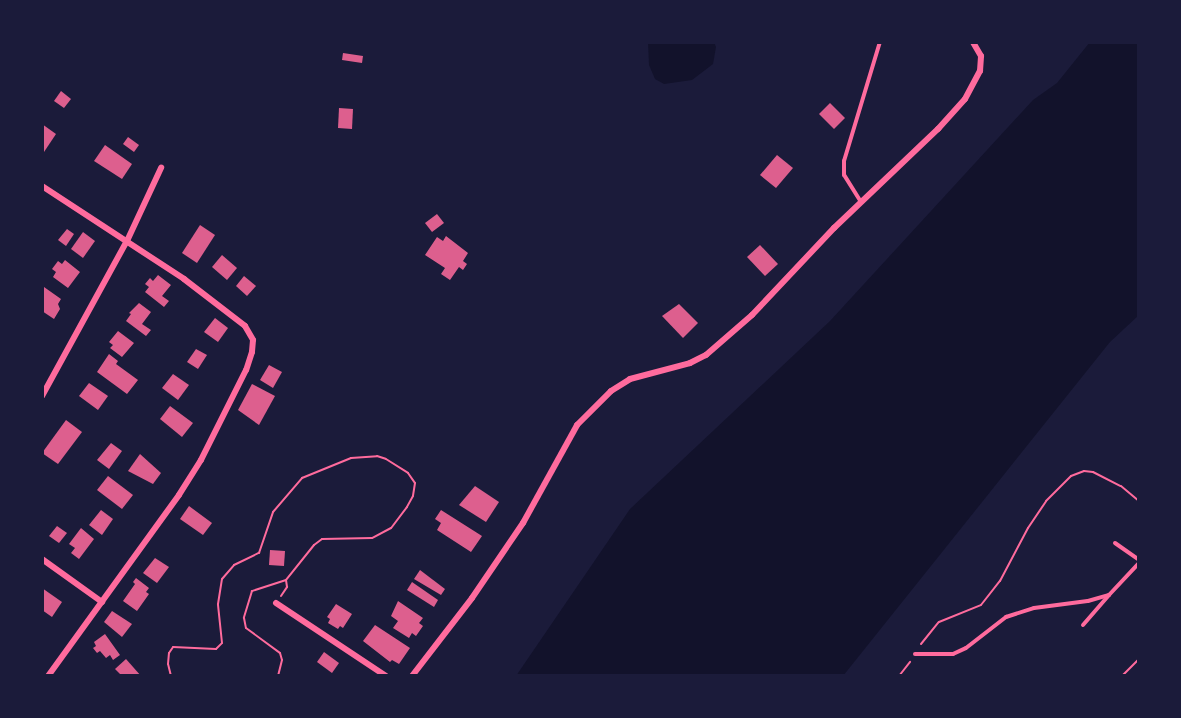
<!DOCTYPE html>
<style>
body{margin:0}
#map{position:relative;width:1181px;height:718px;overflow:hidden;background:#1b1b3a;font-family:"Fira Sans",sans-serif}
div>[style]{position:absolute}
.water>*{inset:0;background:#12122b}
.building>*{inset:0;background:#dd5f8e}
.path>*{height:2px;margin:-1px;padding:0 1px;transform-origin:1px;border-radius:1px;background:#ff6b9d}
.service>*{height:4px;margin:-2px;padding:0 2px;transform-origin:2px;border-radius:2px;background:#ff6b9d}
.minor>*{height:6px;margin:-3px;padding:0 3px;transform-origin:3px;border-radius:3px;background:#ff6b9d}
span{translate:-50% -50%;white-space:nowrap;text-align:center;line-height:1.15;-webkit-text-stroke:5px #1b1b3a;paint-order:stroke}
.frame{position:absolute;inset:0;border:44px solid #1b1b3a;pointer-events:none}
</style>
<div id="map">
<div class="water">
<div style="clip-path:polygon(648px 42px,714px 42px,716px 47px,713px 64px,692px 80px,664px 84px,655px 79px,649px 65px)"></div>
<div style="clip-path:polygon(1090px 42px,1139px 42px,1139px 315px,1110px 342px,843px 676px,516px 676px,630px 509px,830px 321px,1033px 100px,1057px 83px)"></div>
</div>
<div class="building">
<div style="clip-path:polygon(343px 53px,363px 56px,362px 63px,342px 60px)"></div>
<div style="clip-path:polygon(61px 91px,71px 99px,64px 108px,54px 101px)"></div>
<div style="clip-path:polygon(830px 103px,845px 118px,834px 129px,819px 114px)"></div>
<div style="clip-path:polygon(339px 108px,353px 109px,352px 129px,338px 128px)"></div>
<div style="clip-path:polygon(42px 124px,56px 134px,44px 152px,42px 150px)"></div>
<div style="clip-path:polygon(128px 137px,139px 145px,134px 152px,123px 144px)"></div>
<div style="clip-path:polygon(105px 145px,132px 164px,122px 179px,94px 161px)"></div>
<div style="clip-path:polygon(777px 155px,793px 168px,776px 188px,760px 175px)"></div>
<div style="clip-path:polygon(437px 214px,444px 223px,432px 232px,425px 223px)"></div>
<div style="clip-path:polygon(200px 225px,215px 235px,197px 263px,182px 253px)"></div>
<div style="clip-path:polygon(67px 229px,74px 234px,66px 246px,58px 240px)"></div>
<div style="clip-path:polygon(83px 232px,95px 241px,83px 258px,71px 249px)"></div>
<div style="clip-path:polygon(446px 236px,468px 253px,463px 261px,467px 264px,463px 270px,459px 267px,450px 280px,441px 274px,445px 268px,425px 255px,437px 237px,443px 241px)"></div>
<div style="clip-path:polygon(760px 245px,778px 264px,765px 276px,747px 257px)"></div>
<div style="clip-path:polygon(222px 255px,237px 268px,227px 280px,212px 267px)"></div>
<div style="clip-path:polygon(65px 260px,80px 272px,68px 288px,53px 277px,56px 272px,52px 269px,58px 261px,62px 264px)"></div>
<div style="clip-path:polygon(158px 275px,171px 285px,162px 296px,169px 301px,164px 307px,145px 292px,149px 287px,145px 284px,150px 278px,153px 281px)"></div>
<div style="clip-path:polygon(244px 276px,256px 286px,247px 296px,236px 286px)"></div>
<div style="clip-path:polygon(44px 287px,61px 299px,58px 304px,60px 309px,54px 319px,42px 311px)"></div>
<div style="clip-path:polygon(139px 303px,151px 312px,142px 324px,151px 330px,146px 336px,126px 321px,131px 314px,129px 313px)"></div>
<div style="clip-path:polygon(679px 304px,698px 323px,683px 338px,662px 316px)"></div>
<div style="clip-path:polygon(215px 318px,228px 328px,218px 342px,204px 332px)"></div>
<div style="clip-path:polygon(118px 331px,134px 343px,122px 357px,110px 348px,113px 345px,109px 342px)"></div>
<div style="clip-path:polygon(196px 349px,207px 355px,198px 369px,187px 362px)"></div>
<div style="clip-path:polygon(109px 354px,118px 361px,116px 364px,138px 380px,127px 394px,97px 372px)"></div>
<div style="clip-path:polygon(269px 365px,282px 372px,273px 388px,260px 380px)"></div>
<div style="clip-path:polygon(173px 374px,189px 385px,178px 400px,162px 388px)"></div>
<div style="clip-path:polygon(89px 383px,108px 396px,98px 410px,79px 396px)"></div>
<div style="clip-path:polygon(252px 384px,275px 396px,259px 425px,238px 410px)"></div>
<div style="clip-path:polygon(170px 406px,193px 423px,182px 437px,160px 419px)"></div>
<div style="clip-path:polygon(66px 420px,82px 432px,58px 464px,42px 453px)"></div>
<div style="clip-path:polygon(111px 443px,122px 451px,109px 469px,97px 460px)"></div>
<div style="clip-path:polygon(140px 454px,161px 473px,153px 484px,128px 471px)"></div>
<div style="clip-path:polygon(108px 476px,133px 495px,122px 509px,97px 490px)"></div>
<div style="clip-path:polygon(475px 486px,499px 502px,486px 522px,459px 505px)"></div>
<div style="clip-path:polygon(189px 506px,212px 523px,203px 535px,180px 519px)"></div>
<div style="clip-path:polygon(101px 510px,113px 519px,102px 535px,89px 525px)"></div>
<div style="clip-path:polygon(441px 510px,482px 536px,471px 552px,437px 530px,441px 523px,435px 519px)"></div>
<div style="clip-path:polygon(57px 526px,67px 533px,59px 543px,49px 536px)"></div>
<div style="clip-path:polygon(81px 528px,94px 539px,79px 559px,71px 553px,75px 548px,69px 544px)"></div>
<div style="clip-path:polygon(270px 550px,285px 551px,284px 566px,269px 565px)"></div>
<div style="clip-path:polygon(155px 558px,169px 567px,157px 583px,143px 573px)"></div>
<div style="clip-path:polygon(420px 570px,445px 589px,441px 595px,414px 579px)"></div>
<div style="clip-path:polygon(136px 578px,149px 588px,146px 592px,149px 594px,137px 611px,123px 601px,135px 584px,133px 582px)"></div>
<div style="clip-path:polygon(412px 582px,438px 600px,434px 607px,407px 590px)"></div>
<div style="clip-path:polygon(42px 588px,62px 602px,52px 617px,42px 610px)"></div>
<div style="clip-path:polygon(398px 601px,423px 618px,419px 623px,423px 626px,416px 636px,412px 633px,409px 638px,393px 628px,398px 621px,391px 616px)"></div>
<div style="clip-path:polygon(336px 604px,352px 614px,343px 628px,340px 626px,338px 629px,328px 623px,330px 619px,327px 617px)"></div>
<div style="clip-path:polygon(112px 611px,132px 624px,122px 637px,104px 622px)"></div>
<div style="clip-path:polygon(375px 625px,410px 648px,399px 664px,392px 660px,390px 662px,363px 641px)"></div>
<div style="clip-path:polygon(105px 634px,120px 655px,113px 660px,110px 655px,106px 658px,100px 651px,97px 653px,93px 648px,96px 646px,94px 642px)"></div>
<div style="clip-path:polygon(324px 652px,339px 663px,332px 673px,317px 662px)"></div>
<div style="clip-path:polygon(126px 659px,141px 676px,122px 676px,115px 669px)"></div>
</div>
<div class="path">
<div style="left:281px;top:596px;width:11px;rotate:-56deg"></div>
<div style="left:287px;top:587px;width:7px;rotate:-98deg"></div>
<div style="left:921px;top:644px;width:28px;rotate:-51deg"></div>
<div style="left:939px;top:622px;width:45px;rotate:-22deg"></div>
<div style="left:981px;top:605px;width:31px;rotate:-52deg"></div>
<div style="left:1000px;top:581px;width:60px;rotate:-62.2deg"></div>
<div style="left:1028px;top:528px;width:32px;rotate:-56deg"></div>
<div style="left:1046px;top:501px;width:35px;rotate:-45deg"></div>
<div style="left:1071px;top:476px;width:14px;rotate:-21deg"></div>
<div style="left:1084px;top:471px;width:9px;rotate:6deg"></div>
<div style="left:1093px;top:472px;width:31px;rotate:27deg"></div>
<div style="left:1121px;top:486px;width:23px;rotate:40deg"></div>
<div style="left:171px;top:676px;width:12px;rotate:-104deg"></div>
<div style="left:168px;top:664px;width:11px;rotate:-85deg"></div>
<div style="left:169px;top:653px;width:7px;rotate:-56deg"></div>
<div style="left:173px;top:647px;width:43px;rotate:2.7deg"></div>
<div style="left:216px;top:649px;width:8px;rotate:-45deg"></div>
<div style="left:222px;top:643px;width:39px;rotate:-96deg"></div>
<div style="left:218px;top:604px;width:25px;rotate:-81deg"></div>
<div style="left:222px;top:579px;width:18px;rotate:-49deg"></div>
<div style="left:234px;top:565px;width:28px;rotate:-26deg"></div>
<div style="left:259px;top:553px;width:43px;rotate:-71.1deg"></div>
<div style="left:273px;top:512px;width:45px;rotate:-49.5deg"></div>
<div style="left:302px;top:478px;width:53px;rotate:-22.2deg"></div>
<div style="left:351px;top:458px;width:26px;rotate:-4deg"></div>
<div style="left:377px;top:456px;width:9px;rotate:18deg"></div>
<div style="left:386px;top:459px;width:26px;rotate:32deg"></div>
<div style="left:408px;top:473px;width:12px;rotate:55deg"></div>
<div style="left:415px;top:483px;width:13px;rotate:99deg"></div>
<div style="left:413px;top:496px;width:13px;rotate:119deg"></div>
<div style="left:407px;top:507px;width:26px;rotate:127deg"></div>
<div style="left:391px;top:528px;width:21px;rotate:152deg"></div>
<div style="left:372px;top:538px;width:50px;rotate:178.9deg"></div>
<div style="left:322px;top:539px;width:10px;rotate:143deg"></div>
<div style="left:314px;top:545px;width:45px;rotate:128.7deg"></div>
<div style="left:286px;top:580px;width:36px;rotate:162deg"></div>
<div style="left:252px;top:591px;width:28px;rotate:107deg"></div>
<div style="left:244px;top:618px;width:10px;rotate:79deg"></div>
<div style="left:246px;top:628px;width:42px;rotate:36.3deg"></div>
<div style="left:280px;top:653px;width:7px;rotate:74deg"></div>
<div style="left:282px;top:660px;width:16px;rotate:104deg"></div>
<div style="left:899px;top:676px;width:18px;rotate:-52deg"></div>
<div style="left:1122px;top:676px;width:24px;rotate:-45deg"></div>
</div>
<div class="service">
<div style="left:861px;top:202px;width:32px;rotate:-122deg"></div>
<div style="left:844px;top:175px;width:14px;rotate:-90deg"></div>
<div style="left:844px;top:161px;width:124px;rotate:-73.2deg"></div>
<div style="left:1115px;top:543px;width:29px;rotate:35deg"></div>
<div style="left:1083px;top:625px;width:40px;rotate:-49deg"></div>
<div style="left:915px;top:654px;width:38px"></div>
<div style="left:953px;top:654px;width:14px;rotate:-25deg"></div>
<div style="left:966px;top:648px;width:51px;rotate:-37.8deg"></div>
<div style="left:1006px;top:617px;width:29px;rotate:-18deg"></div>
<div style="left:1034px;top:608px;width:54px;rotate:-7.4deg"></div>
<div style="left:1088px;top:601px;width:22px;rotate:-16deg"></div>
<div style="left:1109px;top:595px;width:44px;rotate:-46.8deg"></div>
</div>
<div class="minor">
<div style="left:42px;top:186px;width:170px;rotate:33.2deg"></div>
<div style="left:184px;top:279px;width:77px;rotate:37.6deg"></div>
<div style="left:245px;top:326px;width:16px;rotate:60deg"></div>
<div style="left:253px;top:340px;width:12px;rotate:95deg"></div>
<div style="left:252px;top:352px;width:19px;rotate:108deg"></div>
<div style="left:246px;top:370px;width:101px;rotate:116.6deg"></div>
<div style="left:201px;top:460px;width:41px;rotate:122.2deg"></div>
<div style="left:179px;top:495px;width:223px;rotate:125.9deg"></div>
<div style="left:42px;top:396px;width:177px;rotate:-61.3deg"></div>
<div style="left:127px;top:241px;width:81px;rotate:-65deg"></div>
<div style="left:42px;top:559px;width:74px;rotate:35.6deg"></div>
<div style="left:276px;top:603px;width:132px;rotate:33.6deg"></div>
<div style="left:412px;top:676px;width:98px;rotate:-52.4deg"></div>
<div style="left:472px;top:598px;width:91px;rotate:-55.8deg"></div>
<div style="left:523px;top:523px;width:112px;rotate:-61.1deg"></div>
<div style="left:577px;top:425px;width:48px;rotate:-45deg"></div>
<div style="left:611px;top:391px;width:22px;rotate:-32deg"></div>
<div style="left:630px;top:379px;width:62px;rotate:-14.9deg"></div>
<div style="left:690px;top:363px;width:18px;rotate:-27deg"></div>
<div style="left:706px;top:355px;width:61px;rotate:-41deg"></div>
<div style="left:752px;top:315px;width:120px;rotate:-46.7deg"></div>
<div style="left:834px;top:228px;width:144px;rotate:-43.6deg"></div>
<div style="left:938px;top:129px;width:40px;rotate:-48deg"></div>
<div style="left:965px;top:99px;width:32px;rotate:-62deg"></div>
<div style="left:980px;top:71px;width:15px;rotate:-86deg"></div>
<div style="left:981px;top:56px;width:16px;rotate:-120deg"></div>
</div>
<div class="frame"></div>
</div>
